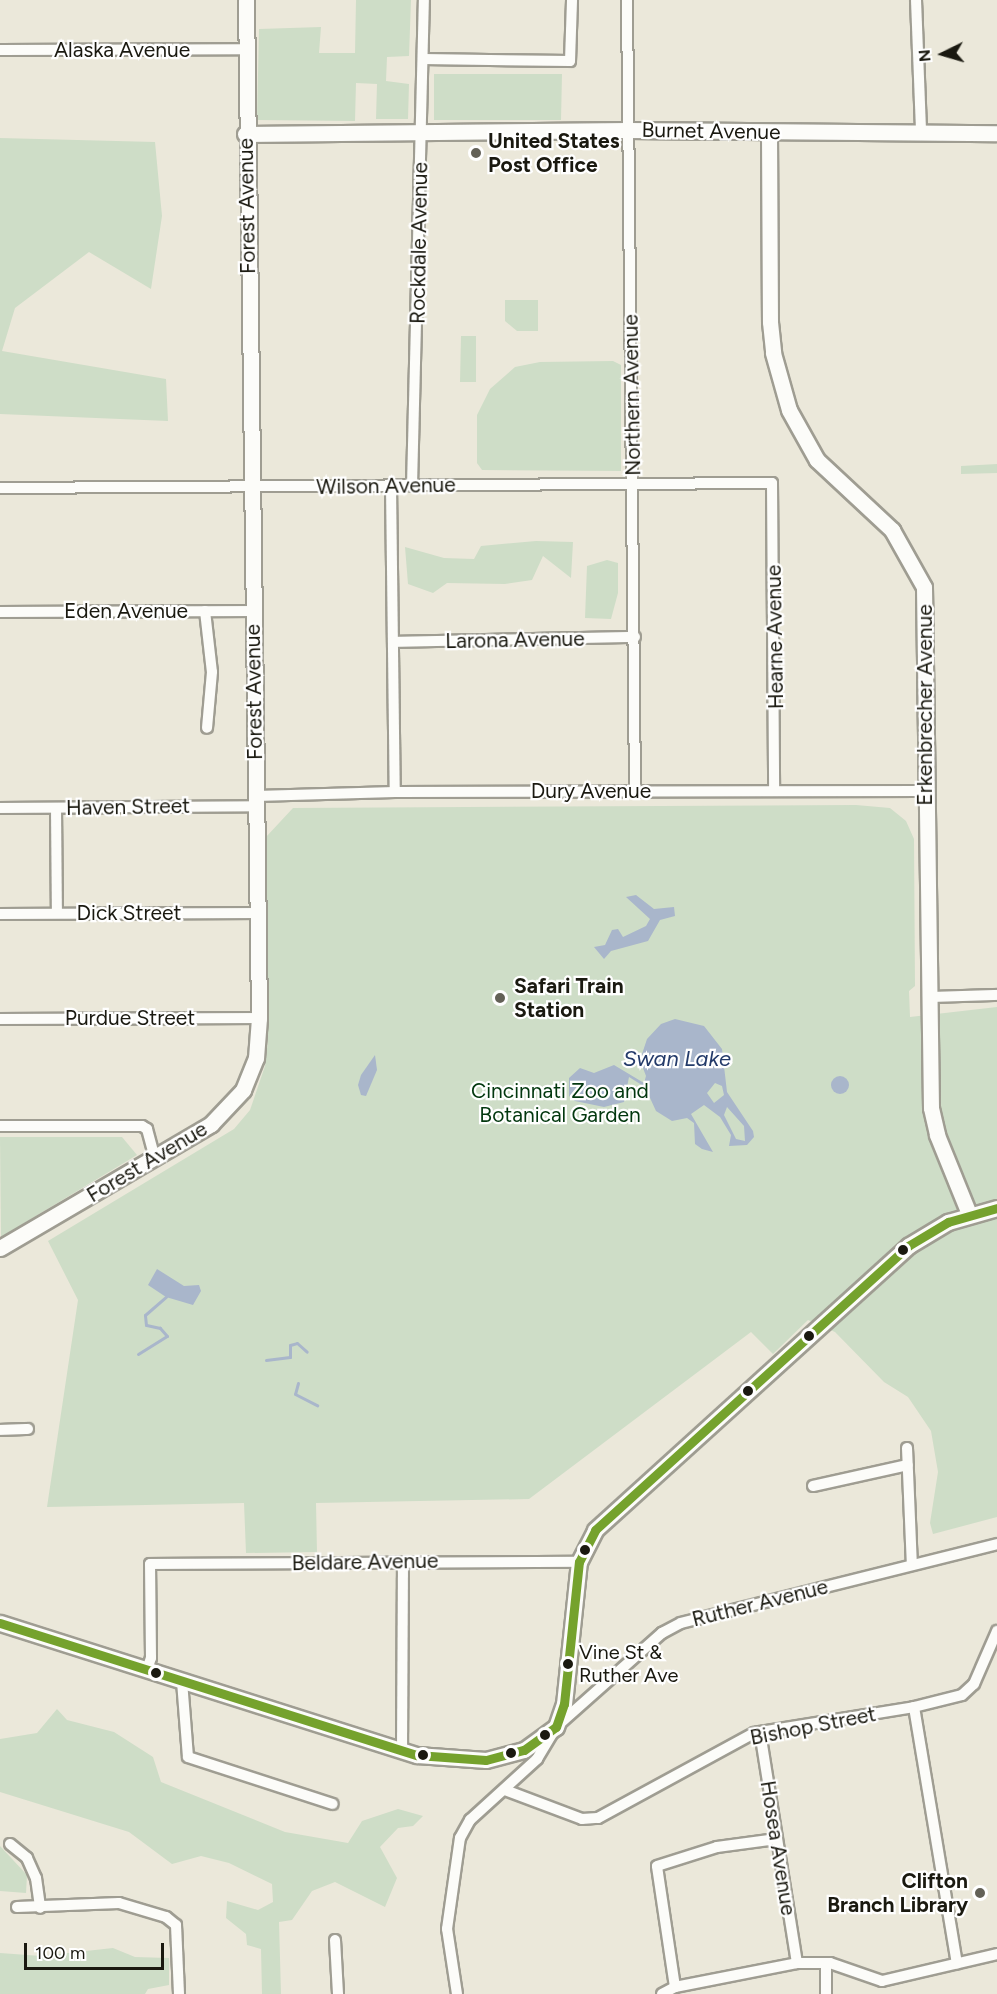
<!DOCTYPE html>
<style>
body{margin:0}
#map{position:relative;width:997px;height:1994px;overflow:hidden;background:#ebe8da;font-family:Figtree,sans-serif}
div>[style]{position:absolute}
.green>*{inset:0;background:#ceddc7}
.water>*{inset:0;background:#a9b6cb}
.round{border-radius:50%}
.stream>*{height:3px;margin:-1.5px;padding:0 1.5px;transform-origin:1.5px;border-radius:1.5px;background:#a9b6cb}
.roads{filter:drop-shadow(2px 0 #9f9d92) drop-shadow(-2px 0 #9f9d92) drop-shadow(0 2px #9f9d92) drop-shadow(0 -2px #9f9d92)}
.street>*{height:10px;margin:-5px;padding:0 5px;transform-origin:5px;border-radius:5px;background:#fcfcf9}
.secondary>*{height:15px;margin:-7.5px;padding:0 7.5px;transform-origin:7.5px;border-radius:7.5px;background:#fcfcf9}
.bus-1>*{height:9px;margin:-4.5px;padding:0 4.5px;transform-origin:4.5px;border-radius:4.5px;background:#75a22d}
.dots>*{width:16px;height:16px;translate:-50% -50%;box-sizing:border-box;border:3px solid #fff;border-radius:50%}
span{translate:-50% -50%;white-space:nowrap;text-align:center;line-height:1.15;-webkit-text-stroke:4.5px #fff;paint-order:stroke}
.bus-label{font-size:20px;color:#1a1910}
.left{translate:0 -50%;text-align:left}
.street-label{font-size:21px;color:#1a1910}
.poi-label{font-size:21px;color:#1a1910;font-weight:700}
.right{translate:-100% -50%;text-align:right}
.park-label{font-size:21px;color:#02370e}
.water-label{font-size:22px;color:#243b6a;font-style:italic}
.north{position:absolute;left:913px;top:24px;width:60px;height:60px;-webkit-text-stroke:4px #fff;paint-order:stroke;rotate:265deg;font-size:16px;font-weight:700;line-height:24px;text-align:center;color:#1a1910}
.north::after{content:'';display:block;margin:auto;width:21px;height:27px;background:#1a1910;clip-path:polygon(50% 0,100% 100%,50% 72%,0 100%)}
.scale{position:absolute;left:24px;top:1943px;width:140px;height:27px;box-sizing:border-box;border:3px solid #1a1910;border-top:0;padding-left:8px;font-size:18px;line-height:21px;white-space:nowrap;color:#1a1910;-webkit-text-stroke:4px #fff;paint-order:stroke}
</style>
<div id="map">
<div class="green">
<div style="clip-path:polygon(356px 0,411px 0,409px 56px,387px 57px,386px 81px,409px 84px,408px 119px,376px 119px,377px 84px,356px 83px,355px 121px,257px 120px,259px 29px,321px 27px,319px 53px,355px 53px)"></div>
<div style="clip-path:polygon(434px 74px,562px 74px,561px 120px,434px 120px)"></div>
<div style="clip-path:polygon(0 138px,155px 142px,162px 216px,151px 289px,89px 252px,15px 308px,2px 351px,166px 379px,168px 421px,0 414px)"></div>
<div style="clip-path:polygon(505px 300px,538px 300px,538px 331px,517px 331px,505px 321px)"></div>
<div style="clip-path:polygon(461px 336px,476px 336px,476px 382px,460px 382px)"></div>
<div style="clip-path:polygon(613px 361px,621px 365px,621px 471px,482px 470px,477px 463px,477px 415px,490px 389px,515px 367px,540px 362px)"></div>
<div style="clip-path:polygon(997px 464px,997px 473px,961px 474px,961px 466px)"></div>
<div style="clip-path:polygon(536px 541px,573px 542px,571px 578px,543px 556px,532px 580px,505px 584px,447px 583px,433px 593px,408px 584px,405px 547px,444px 558px,474px 559px,481px 546px)"></div>
<div style="clip-path:polygon(607px 560px,618px 563px,618px 593px,611px 619px,585px 618px,587px 566px)"></div>
<div style="clip-path:polygon(856px 805px,890px 808px,906px 821px,914px 839px,915px 986px,909px 991px,910px 1017px,997px 1007px,997px 1517px,933px 1534px,930px 1523px,938px 1472px,931px 1431px,908px 1397px,884px 1382px,835px 1332px,808px 1320px,773px 1354px,751px 1332px,529px 1499px,316px 1503px,317px 1552px,246px 1553px,244px 1503px,47px 1507px,78px 1300px,48px 1241px,234px 1129px,250px 1110px,265px 1066px,268px 1040px,266px 837px,293px 808px)"></div>
<div style="clip-path:polygon(0 1137px,122px 1137px,137px 1155px,1px 1237px)"></div>
<div style="clip-path:polygon(57px 1709px,67px 1720px,114px 1732px,153px 1757px,161px 1782px,285px 1832px,348px 1843px,362px 1821px,398px 1809px,423px 1816px,413px 1826px,398px 1828px,380px 1847px,397px 1878px,385px 1907px,335px 1882px,312px 1891px,292px 1920px,279px 1922px,281px 1994px,262px 1994px,261px 1949px,247px 1945px,246px 1934px,226px 1918px,227px 1901px,258px 1910px,273px 1902px,272px 1884px,229px 1863px,201px 1856px,172px 1864px,129px 1832px,0 1792px,0 1739px,37px 1733px)"></div>
<div style="clip-path:polygon(0 1846px,27px 1875px,26px 1893px,0 1891px)"></div>
<div style="clip-path:polygon(113px 1948px,135px 1957px,169px 1958px,169px 1985px,148px 1989px,145px 1994px,0 1994px,0 1953px,41px 1956px)"></div>
</div>
<div class="water">
<div style="clip-path:polygon(636px 895px,654px 909px,674px 907px,675px 916px,660px 920px,648px 941px,611px 951px,604px 959px,594px 947px,605px 945px,612px 930px,618px 929px,623px 937px,646px 926px,650px 919px,626px 897px)"></div>
<div style="clip-path:polygon(evenodd,675px 1019px,704px 1026px,722px 1049px,727px 1092px,753px 1131px,754px 1137px,747px 1145px,729px 1146px,731px 1135px,720px 1117px,704px 1105px,691px 1114px,713px 1152px,702px 1149px,695px 1144px,694px 1123px,687px 1118px,672px 1121px,656px 1111px,645px 1087px,629px 1077px,624px 1102px,604px 1107px,575px 1101px,569px 1096px,569px 1078px,580px 1068px,594px 1073px,614px 1065px,644px 1083px,646px 1076px,640px 1060px,647px 1039px,661px 1024px,675px 1019px,715px 1083px,722px 1086px,724px 1095px,714px 1103px,707px 1093px,715px 1083px,675px 1019px,727px 1107px,744px 1126px,745px 1141px,736px 1139px,724px 1115px,727px 1107px)"></div>
<div style="clip-path:polygon(375px 1055px,377px 1070px,366px 1096px,361px 1095px,358px 1085px,361px 1075px)"></div>
<div class="round" style="left:831px;top:1076px;width:18px;height:18px"></div>
<div style="clip-path:polygon(157px 1269px,184px 1286px,199px 1285px,201px 1291px,193px 1305px,166px 1297px,148px 1285px)"></div>
</div>
<div class="stream">
<div style="left:138px;top:1354px;width:34px;rotate:-32deg"></div>
<div style="left:167px;top:1336px;width:11px;rotate:-131deg"></div>
<div style="left:160px;top:1328px;width:14px;rotate:-168deg"></div>
<div style="left:146px;top:1325px;width:10px;rotate:-96deg"></div>
<div style="left:145px;top:1315px;width:28px;rotate:-41deg"></div>
<div style="left:266px;top:1360px;width:24px;rotate:-7deg"></div>
<div style="left:290px;top:1357px;width:12px;rotate:-90deg"></div>
<div style="left:290px;top:1345px;width:7px;rotate:-16deg"></div>
<div style="left:297px;top:1343px;width:13px;rotate:42deg"></div>
<div style="left:298px;top:1383px;width:11px;rotate:105deg"></div>
<div style="left:295px;top:1394px;width:25px;rotate:27deg"></div>
</div>
<div class="roads">
<div class="street">
<div style="left:627px;top:0;width:791px;rotate:89.42deg"></div>
<div style="left:916px;top:0;width:132px;rotate:87.8deg"></div>
<div style="left:0;top:50px;width:245px;rotate:-0.2deg"></div>
<div style="left:423px;top:59px;width:147px;rotate:0.8deg"></div>
<div style="left:570px;top:61px;width:61px;rotate:-88.1deg"></div>
<div style="left:391px;top:486px;width:306px;rotate:89.3deg"></div>
<div style="left:412px;top:486px;width:486px;rotate:-88.6deg"></div>
<div style="left:0;top:488px;width:772px;rotate:-0.37deg"></div>
<div style="left:772px;top:483px;width:308px;rotate:89.6deg"></div>
<div style="left:205px;top:611px;width:61px;rotate:83.5deg"></div>
<div style="left:212px;top:672px;width:56px;rotate:95.1deg"></div>
<div style="left:0;top:612px;width:253px;rotate:-0.2deg"></div>
<div style="left:394px;top:642px;width:241px;rotate:-1.2deg"></div>
<div style="left:256px;top:796px;width:139px;rotate:-1.6deg"></div>
<div style="left:395px;top:792px;width:531px;rotate:-0.11deg"></div>
<div style="left:0;top:808px;width:256px;rotate:-0.4deg"></div>
<div style="left:56px;top:808px;width:105px;rotate:89.5deg"></div>
<div style="left:0;top:914px;width:258px;rotate:-0.2deg"></div>
<div style="left:928px;top:997px;width:69px;rotate:-1.7deg"></div>
<div style="left:0;top:1019px;width:259px;rotate:-0.2deg"></div>
<div style="left:0;top:1126px;width:142px"></div>
<div style="left:142px;top:1126px;width:6px;rotate:31deg"></div>
<div style="left:147px;top:1129px;width:30px;rotate:75deg"></div>
<div style="left:0;top:1430px;width:28px;rotate:-2deg"></div>
<div style="left:907px;top:1448px;width:117px;rotate:87.6deg"></div>
<div style="left:813px;top:1486px;width:97px;rotate:-12.5deg"></div>
<div style="left:147px;top:1670px;width:13px;rotate:-72deg"></div>
<div style="left:151px;top:1658px;width:94px;rotate:-90.6deg"></div>
<div style="left:150px;top:1564px;width:429px;rotate:-0.3deg"></div>
<div style="left:182px;top:1681px;width:76px;rotate:85.5deg"></div>
<div style="left:188px;top:1757px;width:152px;rotate:18deg"></div>
<div style="left:914px;top:1707px;width:260px;rotate:80.5deg"></div>
<div style="left:760px;top:1732px;width:234px;rotate:80.9deg"></div>
<div style="left:402px;top:1751px;width:189px;rotate:-89.7deg"></div>
<div style="left:505px;top:1790px;width:82px;rotate:20.6deg"></div>
<div style="left:582px;top:1819px;width:16px;rotate:-4deg"></div>
<div style="left:598px;top:1818px;width:178px;rotate:-28.6deg"></div>
<div style="left:754px;top:1733px;width:162px;rotate:-9.2deg"></div>
<div style="left:914px;top:1707px;width:49px;rotate:-14deg"></div>
<div style="left:962px;top:1695px;width:16px;rotate:-43deg"></div>
<div style="left:974px;top:1684px;width:58px;rotate:-66.5deg"></div>
<div style="left:10px;top:1844px;width:22px;rotate:39deg"></div>
<div style="left:27px;top:1858px;width:22px;rotate:66deg"></div>
<div style="left:36px;top:1878px;width:30px;rotate:82deg"></div>
<div style="left:17px;top:1907px;width:102px;rotate:-2.2deg"></div>
<div style="left:119px;top:1903px;width:49px;rotate:16.6deg"></div>
<div style="left:166px;top:1917px;width:13px;rotate:39deg"></div>
<div style="left:176px;top:1925px;width:69px;rotate:87.5deg"></div>
<div style="left:335px;top:1940px;width:54px;rotate:86.8deg"></div>
<div style="left:675px;top:1987px;width:122px;rotate:-98.5deg"></div>
<div style="left:657px;top:1866px;width:63px;rotate:-17.6deg"></div>
<div style="left:717px;top:1847px;width:60px;rotate:-7.7deg"></div>
<div style="left:457px;top:1994px;width:66px;rotate:-98.7deg"></div>
<div style="left:447px;top:1929px;width:92px;rotate:-81.9deg"></div>
<div style="left:460px;top:1838px;width:21px;rotate:-61deg"></div>
<div style="left:470px;top:1820px;width:91px;rotate:-42.3deg"></div>
<div style="left:537px;top:1759px;width:37px;rotate:-59deg"></div>
<div style="left:556px;top:1727px;width:142px;rotate:-41.6deg"></div>
<div style="left:662px;top:1633px;width:21px;rotate:-28deg"></div>
<div style="left:681px;top:1623px;width:326px;rotate:-14deg"></div>
<div style="left:662px;top:1994px;width:15px;rotate:-28deg"></div>
<div style="left:675px;top:1987px;width:124px;rotate:-11.1deg"></div>
<div style="left:797px;top:1963px;width:33px"></div>
<div style="left:830px;top:1963px;width:55px;rotate:19.1deg"></div>
<div style="left:882px;top:1981px;width:118px;rotate:-13.2deg"></div>
<div style="left:826px;top:1994px;width:31px;rotate:-90deg"></div>
</div>
<div class="secondary">
<div style="left:769px;top:133px;width:189px;rotate:89.7deg"></div>
<div style="left:770px;top:322px;width:31px;rotate:84deg"></div>
<div style="left:773px;top:353px;width:59px;rotate:74.3deg"></div>
<div style="left:789px;top:410px;width:57px;rotate:60.8deg"></div>
<div style="left:817px;top:460px;width:103px;rotate:43deg"></div>
<div style="left:892px;top:530px;width:65px;rotate:60.7deg"></div>
<div style="left:924px;top:587px;width:521px;rotate:89.23deg"></div>
<div style="left:931px;top:1108px;width:28px;rotate:77deg"></div>
<div style="left:937px;top:1135px;width:85px;rotate:67.9deg"></div>
<div style="left:245px;top:134px;width:383px;rotate:-0.6deg"></div>
<div style="left:628px;top:130px;width:369px;rotate:0.5deg"></div>
<div style="left:0;top:1248px;width:245px;rotate:-30.4deg"></div>
<div style="left:211px;top:1124px;width:47px;rotate:-46.7deg"></div>
<div style="left:243px;top:1090px;width:35px;rotate:-68deg"></div>
<div style="left:256px;top:1058px;width:40px;rotate:-85.7deg"></div>
<div style="left:259px;top:1018px;width:1018px;rotate:-90.73deg"></div>
<div style="left:0;top:1623px;width:437px;rotate:17.6deg"></div>
<div style="left:417px;top:1755px;width:69px;rotate:4.1deg"></div>
<div style="left:486px;top:1760px;width:39px;rotate:-15deg"></div>
<div style="left:524px;top:1750px;width:39px;rotate:-36deg"></div>
<div style="left:556px;top:1727px;width:24px;rotate:-71deg"></div>
<div style="left:564px;top:1704px;width:143px;rotate:-84deg"></div>
<div style="left:579px;top:1562px;width:36px;rotate:-63deg"></div>
<div style="left:595px;top:1530px;width:423px;rotate:-42.2deg"></div>
<div style="left:908px;top:1246px;width:47px;rotate:-31deg"></div>
<div style="left:948px;top:1222px;width:51px;rotate:-15.9deg"></div>
</div>
</div>
<div class="bus-1">
<div style="left:0;top:1623px;width:437px;rotate:17.6deg"></div>
<div style="left:417px;top:1755px;width:69px;rotate:4.1deg"></div>
<div style="left:486px;top:1760px;width:39px;rotate:-15deg"></div>
<div style="left:524px;top:1750px;width:39px;rotate:-36deg"></div>
<div style="left:556px;top:1727px;width:24px;rotate:-71deg"></div>
<div style="left:564px;top:1704px;width:143px;rotate:-84deg"></div>
<div style="left:579px;top:1562px;width:36px;rotate:-63deg"></div>
<div style="left:595px;top:1530px;width:423px;rotate:-42.2deg"></div>
<div style="left:908px;top:1246px;width:47px;rotate:-31deg"></div>
<div style="left:948px;top:1222px;width:51px;rotate:-15.9deg"></div>
</div>
<div class="dots">
<div style="left:476px;top:153px;background:#636157"></div>
<div style="left:500px;top:998px;background:#636157"></div>
<div style="left:903px;top:1250px;background:#1a1910"></div>
<div style="left:809px;top:1336px;background:#1a1910"></div>
<div style="left:748px;top:1391px;background:#1a1910"></div>
<div style="left:585px;top:1550px;background:#1a1910"></div>
<div style="left:568px;top:1664px;background:#1a1910"></div>
<div style="left:156px;top:1673px;background:#1a1910"></div>
<div style="left:545px;top:1735px;background:#1a1910"></div>
<div style="left:511px;top:1753px;background:#1a1910"></div>
<div style="left:423px;top:1755px;background:#1a1910"></div>
<div style="left:980px;top:1893px;background:#636157"></div>
</div>
<div class="bus-label">
<span class="left" style="left:579px;top:1664px">Vine St &amp;<br>Ruther Ave</span>
</div>
<div class="street-label">
<span style="left:122px;top:50px">Alaska Avenue</span>
<span style="left:711px;top:131px;rotate:1deg">Burnet Avenue</span>
<span style="left:247px;top:206px;rotate:-91deg">Forest Avenue</span>
<span style="left:419px;top:243px;rotate:-89deg">Rockdale Avenue</span>
<span style="left:632px;top:395px;rotate:-91deg">Northern Avenue</span>
<span style="left:386px;top:486px;rotate:-1deg">Wilson Avenue</span>
<span style="left:126px;top:611px">Eden Avenue</span>
<span style="left:775px;top:637px;rotate:-91deg">Hearne Avenue</span>
<span style="left:515px;top:640px;rotate:-1deg">Larona Avenue</span>
<span style="left:254px;top:692px;rotate:-91deg">Forest Avenue</span>
<span style="left:925px;top:705px;rotate:-90deg">Erkenbrecher Avenue</span>
<span style="left:591px;top:791px">Dury Avenue</span>
<span style="left:128px;top:807px;rotate:-1deg">Haven Street</span>
<span style="left:129px;top:913px">Dick Street</span>
<span style="left:130px;top:1018px">Purdue Street</span>
<span style="left:147px;top:1162px;rotate:-31deg">Forest Avenue</span>
<span style="left:365px;top:1562px;rotate:-1deg">Beldare Avenue</span>
<span style="left:760px;top:1603px;rotate:-14deg">Ruther Avenue</span>
<span style="left:813px;top:1726px;rotate:-11deg">Bishop Street</span>
<span style="left:778px;top:1848px;rotate:81deg">Hosea Avenue</span>
</div>
<div class="poi-label">
<span class="left" style="left:488px;top:153px">United States<br>Post Office</span>
<span class="left" style="left:514px;top:998px">Safari Train<br>Station</span>
<span class="right" style="left:968px;top:1893px">Clifton<br>Branch Library</span>
</div>
<div class="park-label">
<span style="left:560px;top:1103px">Cincinnati Zoo and<br>Botanical Garden</span>
</div>
<div class="water-label">
<span style="left:677px;top:1059px">Swan Lake</span>
</div>
<div class="north">N</div>
<div class="scale">100 m</div>
</div>
